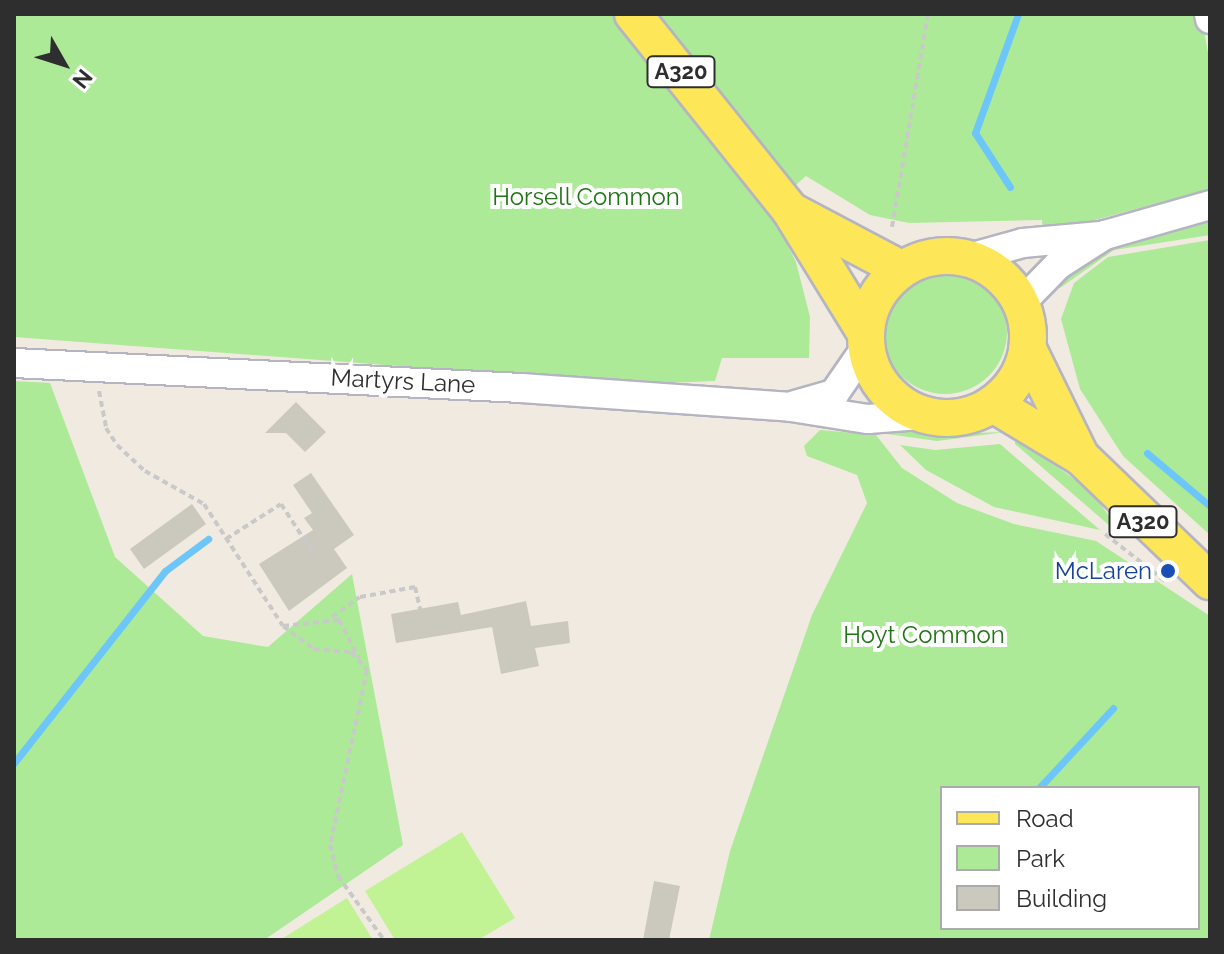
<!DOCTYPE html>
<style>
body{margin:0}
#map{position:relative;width:1224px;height:954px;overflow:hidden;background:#f0eae0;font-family:Raleway,sans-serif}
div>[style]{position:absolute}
.green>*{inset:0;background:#acea98}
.round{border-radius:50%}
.pitch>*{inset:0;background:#c1f294}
.stream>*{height:7px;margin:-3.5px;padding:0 3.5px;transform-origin:3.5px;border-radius:3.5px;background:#6cc6f9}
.building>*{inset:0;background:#cbc8be}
.path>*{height:4px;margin-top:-2px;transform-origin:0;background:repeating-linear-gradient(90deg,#c9c9c9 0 6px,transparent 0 10px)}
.roads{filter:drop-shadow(2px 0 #b4b4c2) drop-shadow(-2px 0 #b4b4c2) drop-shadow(0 2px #b4b4c2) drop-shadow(0 -2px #b4b4c2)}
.minor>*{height:28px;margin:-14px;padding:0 14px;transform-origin:14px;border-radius:14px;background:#fff}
.major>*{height:36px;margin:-18px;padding:0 18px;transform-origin:18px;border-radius:18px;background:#fde658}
.major>.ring{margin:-18px;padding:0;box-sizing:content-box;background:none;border:36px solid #fde658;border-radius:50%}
.dots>*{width:22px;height:22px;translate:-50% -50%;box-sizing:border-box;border:4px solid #fff;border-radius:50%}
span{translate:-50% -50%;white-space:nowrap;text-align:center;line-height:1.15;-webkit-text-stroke:8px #fff;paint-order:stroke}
.shield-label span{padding:2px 6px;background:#fff;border:2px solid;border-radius:6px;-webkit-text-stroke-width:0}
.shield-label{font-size:22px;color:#2e2e2e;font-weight:700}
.park-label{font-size:24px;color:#1f7415}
.street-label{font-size:24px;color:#2e2e2e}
.transit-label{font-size:24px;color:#164399}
.right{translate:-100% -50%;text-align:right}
.frame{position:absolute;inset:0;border:16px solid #2e2e2e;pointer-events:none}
.legend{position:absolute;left:940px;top:786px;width:260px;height:144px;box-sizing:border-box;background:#fff;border:2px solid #ababab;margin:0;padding:10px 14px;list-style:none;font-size:24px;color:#2e2e2e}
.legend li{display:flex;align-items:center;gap:16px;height:40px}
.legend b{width:40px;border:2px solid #ababab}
.north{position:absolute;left:24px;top:24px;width:80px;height:80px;-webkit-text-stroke:6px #fff;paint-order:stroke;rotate:129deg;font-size:22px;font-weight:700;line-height:32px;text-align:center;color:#2e2e2e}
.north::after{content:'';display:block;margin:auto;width:28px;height:36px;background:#2e2e2e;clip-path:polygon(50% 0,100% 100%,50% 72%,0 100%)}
</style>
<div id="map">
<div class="green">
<div style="clip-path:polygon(14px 14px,1201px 14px,1210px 64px,1210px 189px,1043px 234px,1042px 220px,909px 223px,870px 215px,806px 176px,769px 208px,796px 262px,810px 317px,809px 358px,722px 358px,715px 381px,637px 384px,14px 337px)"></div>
<div style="clip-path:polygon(1210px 215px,1210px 235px,1114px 250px,1060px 288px,1057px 283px,1113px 242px)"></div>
<div style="clip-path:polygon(1210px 240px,1210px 535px,1123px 456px,1080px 389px,1061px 319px,1074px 283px,1108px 257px)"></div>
<div class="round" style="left:883px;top:270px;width:124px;height:124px"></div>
<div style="clip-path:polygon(14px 381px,50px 383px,115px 557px,203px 636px,268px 647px,352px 574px,403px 845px,264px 940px,14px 940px)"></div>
<div style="clip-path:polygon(891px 429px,941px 434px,1005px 432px,937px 441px,888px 434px)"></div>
<div style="clip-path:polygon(evenodd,820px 430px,876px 435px,902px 468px,957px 503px,1014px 524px,1096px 541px,1210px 616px,1210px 940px,709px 940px,730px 851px,812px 615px,867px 503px,857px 475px,807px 456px,804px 446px,820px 430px,942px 788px,1198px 788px,1198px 928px,942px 928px,942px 788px)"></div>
<div style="clip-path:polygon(1015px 436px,1092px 492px,1125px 539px,1015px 444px)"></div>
<div style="clip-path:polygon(1000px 444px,1100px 530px,994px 507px,926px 470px,900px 445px,935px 450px)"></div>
</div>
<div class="pitch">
<div style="clip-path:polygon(462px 832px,515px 918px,478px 940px,395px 940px,365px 891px)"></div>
<div style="clip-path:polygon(347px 898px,373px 940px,280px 940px)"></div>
</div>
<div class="stream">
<div style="left:1010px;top:187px;width:64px;rotate:-122.9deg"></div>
<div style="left:975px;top:133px;width:127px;rotate:-70.1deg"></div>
<div style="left:1147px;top:453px;width:82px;rotate:40.1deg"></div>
<div style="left:14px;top:763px;width:244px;rotate:-51.8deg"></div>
<div style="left:165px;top:571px;width:54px;rotate:-36.7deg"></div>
<div style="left:1039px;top:788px;width:109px;rotate:-47.2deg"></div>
</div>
<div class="building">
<div style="clip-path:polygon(296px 402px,326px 432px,305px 452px,286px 433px,265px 433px)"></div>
<div style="clip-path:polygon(311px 473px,354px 535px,334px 549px,347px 568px,289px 611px,259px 564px,313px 530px,304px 518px,312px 513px,293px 485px)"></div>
<div style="clip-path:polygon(192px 504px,206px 524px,144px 569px,130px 549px)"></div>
<div style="clip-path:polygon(526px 601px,531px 626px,568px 621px,570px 643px,535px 648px,539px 666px,501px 674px,492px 627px,396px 643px,391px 614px,458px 602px,461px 615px)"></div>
<div style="clip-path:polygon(654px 881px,680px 886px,669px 940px,643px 940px)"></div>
</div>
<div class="path">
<div style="left:892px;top:227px;width:216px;rotate:-80.4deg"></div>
<div style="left:99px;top:391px;width:38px;rotate:79deg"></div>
<div style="left:106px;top:428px;width:20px;rotate:57deg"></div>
<div style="left:117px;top:445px;width:38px;rotate:43deg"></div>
<div style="left:145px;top:471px;width:68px;rotate:29.2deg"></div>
<div style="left:204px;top:504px;width:145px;rotate:57.1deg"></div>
<div style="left:283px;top:626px;width:39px;rotate:37deg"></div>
<div style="left:314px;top:649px;width:37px;rotate:5deg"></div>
<div style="left:351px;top:652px;width:24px;rotate:48deg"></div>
<div style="left:367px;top:670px;width:179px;rotate:101.9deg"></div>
<div style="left:330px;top:845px;width:32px;rotate:76deg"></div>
<div style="left:338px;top:876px;width:79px;rotate:54.3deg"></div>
<div style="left:1105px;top:534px;width:76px;rotate:38.1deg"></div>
<div style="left:226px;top:539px;width:65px;rotate:-32.5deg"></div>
<div style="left:281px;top:504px;width:59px;rotate:56.9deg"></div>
<div style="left:332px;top:617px;width:34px;rotate:-36deg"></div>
<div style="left:360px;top:597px;width:56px;rotate:-10.3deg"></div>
<div style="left:415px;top:587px;width:23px;rotate:77deg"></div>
<div style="left:283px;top:626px;width:56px;rotate:-6.1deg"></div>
<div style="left:339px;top:620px;width:43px;rotate:62.2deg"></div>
</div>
<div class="roads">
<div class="minor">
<div style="left:1209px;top:14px;width:5px;rotate:79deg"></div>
<div style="left:969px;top:258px;width:56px;rotate:-15.5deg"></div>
<div style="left:1023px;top:243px;width:75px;rotate:-5.3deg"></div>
<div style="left:1022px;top:302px;width:52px;rotate:-45.8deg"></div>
<div style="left:1058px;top:265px;width:56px;rotate:-32.6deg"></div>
<div style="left:1105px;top:235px;width:109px;rotate:-15.9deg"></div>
<div style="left:14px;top:363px;width:508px;rotate:2.82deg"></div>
<div style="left:521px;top:388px;width:271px;rotate:4deg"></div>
<div style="left:791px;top:407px;width:78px;rotate:8.9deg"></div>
<div style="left:868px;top:419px;width:53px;rotate:-4.3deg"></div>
<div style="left:795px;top:405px;width:41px;rotate:-15.8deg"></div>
<div style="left:834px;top:394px;width:58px;rotate:-55.5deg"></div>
</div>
<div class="major">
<div style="left:633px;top:14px;width:251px;rotate:51.3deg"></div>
<div style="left:790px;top:210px;width:143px;rotate:58.4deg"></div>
<div style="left:791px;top:211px;width:124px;rotate:27.8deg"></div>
<div class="ring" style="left:866px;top:256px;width:126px;height:126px"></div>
<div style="left:1028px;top:349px;width:120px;rotate:63.9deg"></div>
<div style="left:1081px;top:457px;width:179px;rotate:43.9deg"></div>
<div style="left:993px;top:404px;width:97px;rotate:31.1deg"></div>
</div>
</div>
<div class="dots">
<div style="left:1168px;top:571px;background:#1a4fb4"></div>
</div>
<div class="shield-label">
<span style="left:681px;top:72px">A320</span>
<span style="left:1143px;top:522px">A320</span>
</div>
<div class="park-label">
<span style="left:586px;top:197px">Horsell Common</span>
<span style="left:924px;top:635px">Hoyt Common</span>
</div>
<div class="street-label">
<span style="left:403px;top:381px;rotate:3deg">Martyrs Lane</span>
</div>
<div class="transit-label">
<span class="right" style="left:1152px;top:571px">McLaren</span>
</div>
<div class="frame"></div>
<ul class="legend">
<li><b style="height:10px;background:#fde658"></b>Road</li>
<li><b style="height:22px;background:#acea98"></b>Park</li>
<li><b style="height:22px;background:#cbc8be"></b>Building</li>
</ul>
<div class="north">N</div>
</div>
